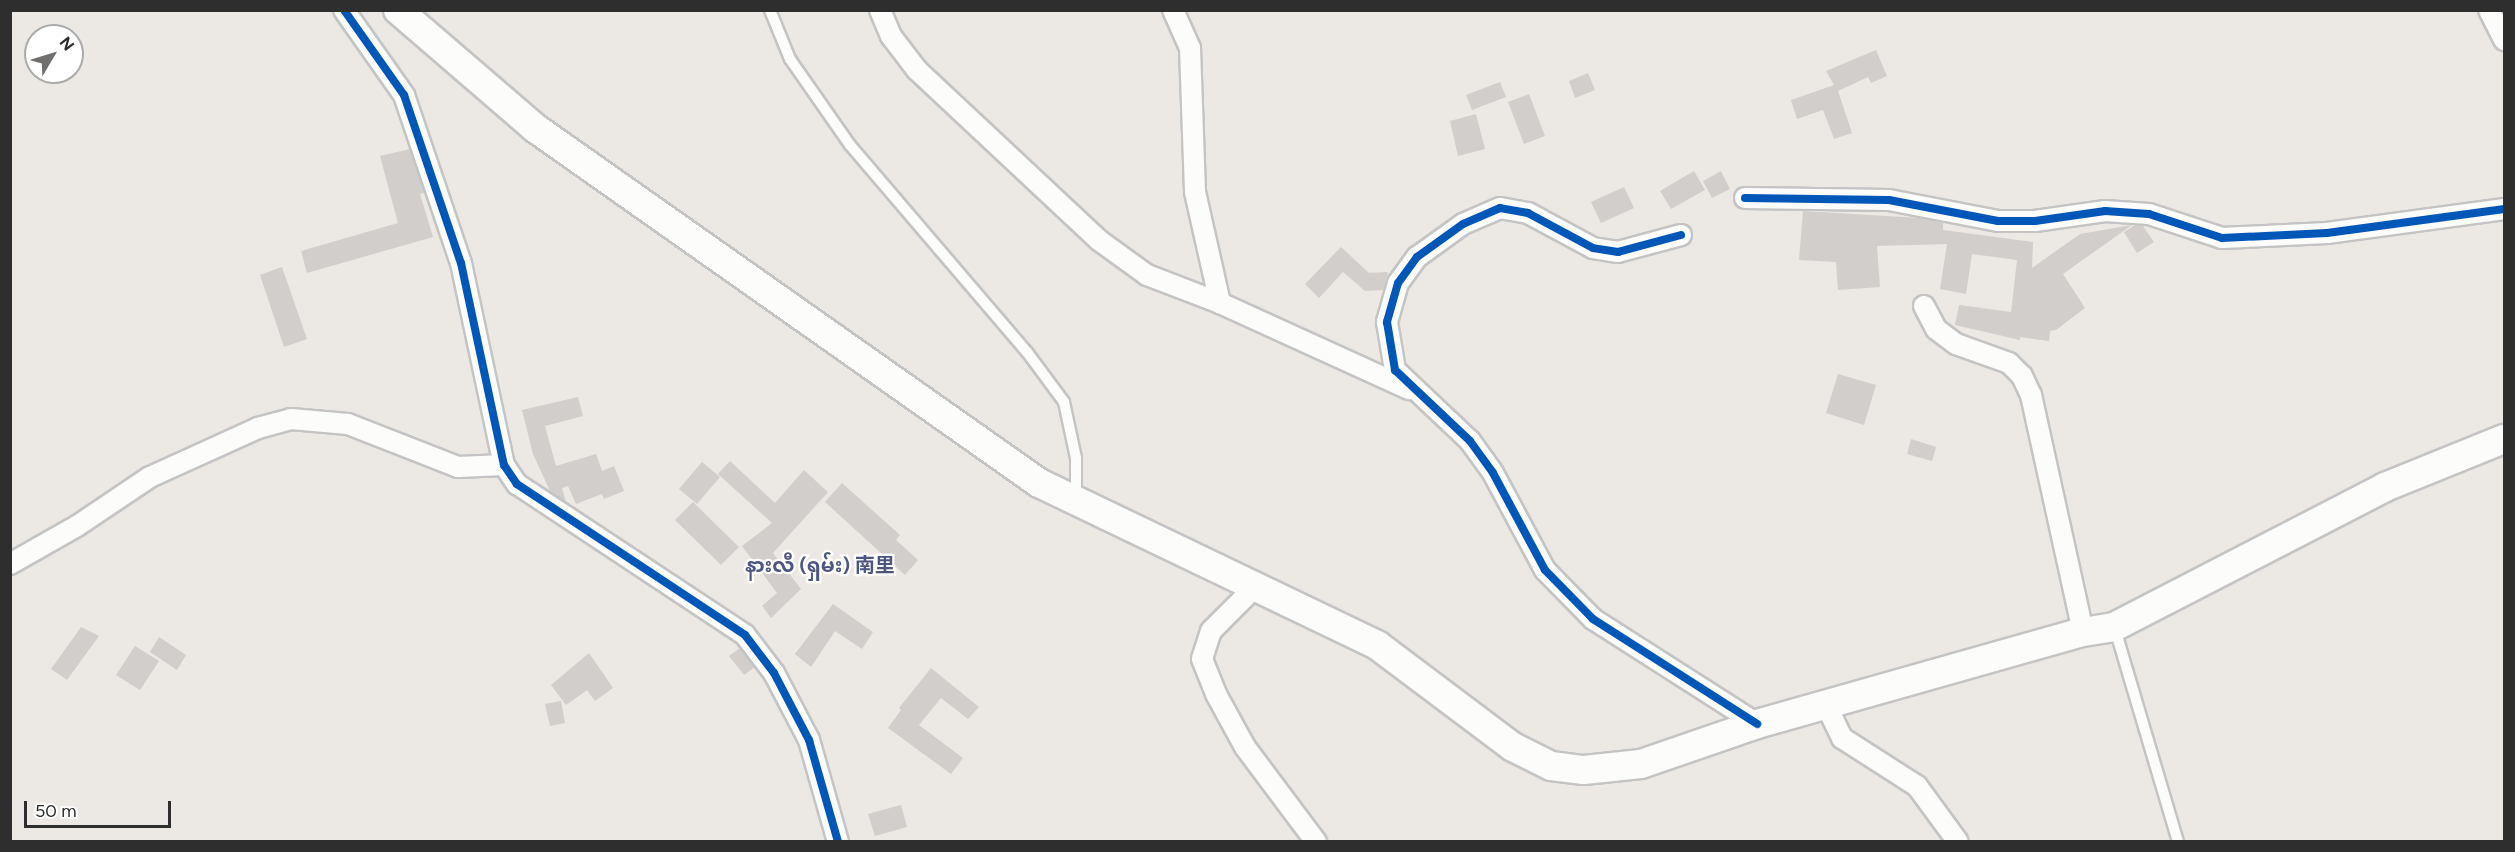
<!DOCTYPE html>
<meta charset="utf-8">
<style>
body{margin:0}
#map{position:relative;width:2515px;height:852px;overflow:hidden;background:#ece8e4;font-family:Figtree,"Noto Sans SC","Noto Sans Myanmar",sans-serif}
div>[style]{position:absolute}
.building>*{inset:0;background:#d1cecb}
.roads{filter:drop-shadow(2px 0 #c5c4c5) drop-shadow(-2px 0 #c5c4c5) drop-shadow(0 2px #c5c4c5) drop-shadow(0 -2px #c5c4c5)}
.lane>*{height:10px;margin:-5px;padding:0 5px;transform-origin:5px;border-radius:5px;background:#fcfcfb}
.street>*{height:20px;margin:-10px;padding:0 10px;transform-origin:10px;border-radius:10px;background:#fcfcfb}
.secondary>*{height:28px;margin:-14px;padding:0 14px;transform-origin:14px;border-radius:14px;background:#fcfcfb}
.cycleway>*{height:8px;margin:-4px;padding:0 4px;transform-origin:4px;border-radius:4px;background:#0057b8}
span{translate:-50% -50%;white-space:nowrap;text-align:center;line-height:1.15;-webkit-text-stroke:4.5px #fff;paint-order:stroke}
.quarter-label{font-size:20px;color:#4d5680;font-weight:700}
.frame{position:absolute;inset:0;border:12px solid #2e2e2e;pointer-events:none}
.north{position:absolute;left:24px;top:24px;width:60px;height:60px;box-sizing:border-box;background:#fff;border:2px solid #ababab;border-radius:50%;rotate:52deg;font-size:16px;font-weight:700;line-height:24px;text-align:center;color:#2e2e2e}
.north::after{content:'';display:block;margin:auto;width:21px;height:27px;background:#706f6e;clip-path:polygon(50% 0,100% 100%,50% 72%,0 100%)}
.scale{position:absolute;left:24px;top:801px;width:147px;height:27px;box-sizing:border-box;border:3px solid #2e2e2e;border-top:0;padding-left:8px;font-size:18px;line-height:21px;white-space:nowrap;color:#2e2e2e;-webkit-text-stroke:4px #fff;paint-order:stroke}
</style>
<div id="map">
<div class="building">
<div style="clip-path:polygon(1876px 50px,1887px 76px,1871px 83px,1868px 77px,1838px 91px,1852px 133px,1834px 139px,1823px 110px,1797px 119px,1791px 100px,1834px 85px,1826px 71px)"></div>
<div style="clip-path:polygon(1588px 73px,1595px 90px,1575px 98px,1569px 81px)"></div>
<div style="clip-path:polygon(1500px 82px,1506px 97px,1472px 110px,1466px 95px)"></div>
<div style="clip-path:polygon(1529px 94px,1545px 136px,1524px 144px,1508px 102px)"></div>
<div style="clip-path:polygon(1476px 114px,1485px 149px,1458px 156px,1450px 121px)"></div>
<div style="clip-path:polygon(410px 149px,425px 193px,420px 194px,433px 237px,307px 273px,301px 251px,398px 223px,380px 156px)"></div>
<div style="clip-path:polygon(1694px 171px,1705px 190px,1671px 209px,1660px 191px)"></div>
<div style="clip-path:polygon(1721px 171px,1730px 189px,1712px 198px,1703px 181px)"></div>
<div style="clip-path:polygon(1624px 187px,1634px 208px,1601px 223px,1591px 202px)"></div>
<div style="clip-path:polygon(1803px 211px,1919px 218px,1943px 223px,1943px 230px,2033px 242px,2032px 268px,2080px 234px,2132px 225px,2063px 274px,2085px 308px,2056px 330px,2050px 331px,2049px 341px,2020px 337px,2020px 340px,1955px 325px,1959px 305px,2011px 312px,2017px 260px,1972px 254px,1966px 294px,1940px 289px,1947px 244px,1877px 246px,1880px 287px,1838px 290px,1836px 262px,1799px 260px)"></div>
<div style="clip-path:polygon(2135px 225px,2143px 226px,2154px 242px,2137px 253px,2124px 232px)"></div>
<div style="clip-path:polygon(1341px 247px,1369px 273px,1388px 272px,1383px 290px,1365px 291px,1343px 272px,1319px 298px,1305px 284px)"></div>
<div style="clip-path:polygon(282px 267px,307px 339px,284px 347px,260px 275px)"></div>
<div style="clip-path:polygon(1838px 374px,1876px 385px,1864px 425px,1826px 413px)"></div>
<div style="clip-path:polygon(578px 397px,583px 416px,545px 426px,556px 466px,596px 454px,602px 471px,614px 466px,624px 491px,604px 499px,602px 494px,576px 504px,568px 486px,562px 488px,566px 502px,550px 491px,533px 454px,522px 410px)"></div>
<div style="clip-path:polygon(1911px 439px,1936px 447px,1932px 461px,1907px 454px)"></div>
<div style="clip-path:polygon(730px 461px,775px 503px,804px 470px,828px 492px,773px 553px,801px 589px,771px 618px,762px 606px,777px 593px,742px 546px,772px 523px,718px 474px)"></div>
<div style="clip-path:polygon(702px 462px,720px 477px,697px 504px,679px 489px)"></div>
<div style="clip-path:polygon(842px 483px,900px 535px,896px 540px,918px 560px,905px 575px,825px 502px)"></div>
<div style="clip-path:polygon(693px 502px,739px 547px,721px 565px,675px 520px)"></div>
<div style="clip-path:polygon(833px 604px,873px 632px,862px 649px,835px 631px,811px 667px,795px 654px)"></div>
<div style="clip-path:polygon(81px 627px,99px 636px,67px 680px,51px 669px)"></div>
<div style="clip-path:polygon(159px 637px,186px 655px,177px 670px,150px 652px)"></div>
<div style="clip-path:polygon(135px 646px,159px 661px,140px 690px,116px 675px)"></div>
<div style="clip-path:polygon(740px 648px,755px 667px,744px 675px,729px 656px)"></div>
<div style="clip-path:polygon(589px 653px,613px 688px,595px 701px,587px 690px,566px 705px,551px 685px)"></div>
<div style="clip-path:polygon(931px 668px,979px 707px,968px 719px,941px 698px,919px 725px,963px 758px,951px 774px,888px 728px,901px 710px,899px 708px)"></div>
<div style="clip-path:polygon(561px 701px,565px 723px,550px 726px,545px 704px)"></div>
<div style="clip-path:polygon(901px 805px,907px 827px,875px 836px,868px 814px)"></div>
</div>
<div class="roads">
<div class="lane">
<div style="left:770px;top:10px;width:53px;rotate:67.8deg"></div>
<div style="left:790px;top:59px;width:105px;rotate:55.1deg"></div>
<div style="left:850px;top:145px;width:272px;rotate:49.5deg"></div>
<div style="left:1027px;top:352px;width:62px;rotate:53.5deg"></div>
<div style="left:1064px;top:402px;width:57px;rotate:77.9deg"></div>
<div style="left:1076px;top:458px;width:41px;rotate:90deg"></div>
<div style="left:2115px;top:629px;width:222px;rotate:73.5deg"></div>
</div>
<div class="street">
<div style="left:344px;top:10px;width:104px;rotate:54.8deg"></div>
<div style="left:404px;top:95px;width:177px;rotate:71.3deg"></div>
<div style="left:461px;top:263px;width:207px;rotate:78deg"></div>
<div style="left:504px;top:465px;width:23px;rotate:56deg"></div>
<div style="left:517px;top:484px;width:273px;rotate:33.5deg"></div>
<div style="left:745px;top:635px;width:48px;rotate:52.7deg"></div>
<div style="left:774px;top:673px;width:76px;rotate:62.4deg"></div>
<div style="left:809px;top:740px;width:106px;rotate:74.1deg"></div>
<div style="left:880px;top:10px;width:28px;rotate:67deg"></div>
<div style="left:891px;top:36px;width:43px;rotate:52.6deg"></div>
<div style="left:917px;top:70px;width:250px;rotate:43.1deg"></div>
<div style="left:1100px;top:241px;width:58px;rotate:35.9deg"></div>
<div style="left:1147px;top:275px;width:78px;rotate:21deg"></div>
<div style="left:1173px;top:10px;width:42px;rotate:65.9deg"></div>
<div style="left:1190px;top:48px;width:144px;rotate:88deg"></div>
<div style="left:1195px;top:192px;width:114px;rotate:77.3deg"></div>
<div style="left:1220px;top:303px;width:208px;rotate:24.5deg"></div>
<div style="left:2489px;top:10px;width:34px;rotate:63deg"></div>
<div style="left:1745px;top:198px;width:144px;rotate:0.8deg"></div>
<div style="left:1889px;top:200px;width:111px;rotate:10.9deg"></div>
<div style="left:1998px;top:221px;width:37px"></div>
<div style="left:2035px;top:221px;width:71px;rotate:-8.1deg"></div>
<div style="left:2105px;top:211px;width:44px;rotate:3.9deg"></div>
<div style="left:2149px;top:214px;width:77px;rotate:18.2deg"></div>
<div style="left:2222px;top:238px;width:105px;rotate:-2.7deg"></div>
<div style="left:2327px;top:233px;width:179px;rotate:-7.7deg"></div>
<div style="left:1681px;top:235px;width:65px;rotate:164.9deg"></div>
<div style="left:1618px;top:252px;width:25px;rotate:-171deg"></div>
<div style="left:1593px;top:248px;width:74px;rotate:-151.7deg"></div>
<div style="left:1528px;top:213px;width:28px;rotate:-170deg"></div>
<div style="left:1500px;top:208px;width:40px;rotate:156.6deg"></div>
<div style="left:1463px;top:224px;width:57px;rotate:144.3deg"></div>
<div style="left:1417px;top:257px;width:32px;rotate:126deg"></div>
<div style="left:1398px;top:283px;width:41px;rotate:105.8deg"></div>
<div style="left:1387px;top:322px;width:49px;rotate:80.5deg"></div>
<div style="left:1395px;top:370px;width:103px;rotate:43.4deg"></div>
<div style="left:1470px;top:441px;width:39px;rotate:54deg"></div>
<div style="left:1493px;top:473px;width:110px;rotate:61.8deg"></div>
<div style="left:1545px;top:570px;width:69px;rotate:45.6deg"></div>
<div style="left:1593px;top:619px;width:195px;rotate:32.6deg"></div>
<div style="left:1924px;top:306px;width:26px;rotate:62deg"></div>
<div style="left:1936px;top:329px;width:25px;rotate:37deg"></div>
<div style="left:1956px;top:344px;width:56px;rotate:19.7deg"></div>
<div style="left:2009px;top:363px;width:18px;rotate:45deg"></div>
<div style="left:2022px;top:376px;width:21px;rotate:65deg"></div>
<div style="left:2031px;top:395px;width:243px;rotate:77.6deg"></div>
<div style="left:10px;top:564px;width:77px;rotate:-29.6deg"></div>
<div style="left:77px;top:526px;width:88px;rotate:-33.9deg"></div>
<div style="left:150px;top:477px;width:119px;rotate:-24.4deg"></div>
<div style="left:258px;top:428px;width:34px;rotate:-15deg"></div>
<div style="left:291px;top:419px;width:57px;rotate:5deg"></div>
<div style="left:348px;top:424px;width:118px;rotate:21.4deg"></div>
<div style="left:458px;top:467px;width:46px;rotate:-2.5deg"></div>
<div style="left:1254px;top:588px;width:61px;rotate:135deg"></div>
<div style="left:1211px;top:631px;width:29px;rotate:108deg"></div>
<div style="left:1202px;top:659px;width:38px;rotate:68deg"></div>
<div style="left:1216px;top:694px;width:60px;rotate:61.3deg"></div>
<div style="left:1245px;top:747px;width:119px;rotate:53.2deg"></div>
<div style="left:1826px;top:705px;width:37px;rotate:64deg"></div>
<div style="left:1842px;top:738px;width:89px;rotate:32.6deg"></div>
<div style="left:1917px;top:786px;width:69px;rotate:53.8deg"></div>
</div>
<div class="secondary">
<div style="left:398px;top:10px;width:181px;rotate:40.7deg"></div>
<div style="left:535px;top:128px;width:616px;rotate:35.16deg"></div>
<div style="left:1039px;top:483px;width:375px;rotate:25.6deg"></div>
<div style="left:1377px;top:645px;width:170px;rotate:36.9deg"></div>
<div style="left:1513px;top:747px;width:42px;rotate:26.6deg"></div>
<div style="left:1551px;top:766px;width:33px;rotate:7deg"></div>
<div style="left:1584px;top:770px;width:57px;rotate:-6deg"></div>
<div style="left:1641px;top:764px;width:123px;rotate:-19deg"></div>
<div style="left:1757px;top:724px;width:339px;rotate:-15.8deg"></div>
<div style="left:2083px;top:632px;width:31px;rotate:-9deg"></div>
<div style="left:2114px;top:627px;width:305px;rotate:-27.3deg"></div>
<div style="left:2385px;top:487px;width:128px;rotate:-22deg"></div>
</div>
</div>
<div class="cycleway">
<div style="left:344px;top:10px;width:104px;rotate:54.8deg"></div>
<div style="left:404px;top:95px;width:177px;rotate:71.3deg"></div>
<div style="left:461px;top:263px;width:207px;rotate:78deg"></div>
<div style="left:504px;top:465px;width:23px;rotate:56deg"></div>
<div style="left:517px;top:484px;width:273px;rotate:33.5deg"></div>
<div style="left:745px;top:635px;width:48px;rotate:52.7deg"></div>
<div style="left:774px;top:673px;width:76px;rotate:62.4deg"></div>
<div style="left:809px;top:740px;width:106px;rotate:74.1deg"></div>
<div style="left:1745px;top:198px;width:144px;rotate:0.8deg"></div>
<div style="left:1889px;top:200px;width:111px;rotate:10.9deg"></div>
<div style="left:1998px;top:221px;width:37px"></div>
<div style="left:2035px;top:221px;width:71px;rotate:-8.1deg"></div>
<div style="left:2105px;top:211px;width:44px;rotate:3.9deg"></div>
<div style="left:2149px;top:214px;width:77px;rotate:18.2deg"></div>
<div style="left:2222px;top:238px;width:105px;rotate:-2.7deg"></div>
<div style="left:2327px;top:233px;width:179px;rotate:-7.7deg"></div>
<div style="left:1681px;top:235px;width:65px;rotate:164.9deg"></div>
<div style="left:1618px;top:252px;width:25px;rotate:-171deg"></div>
<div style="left:1593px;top:248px;width:74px;rotate:-151.7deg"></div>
<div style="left:1528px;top:213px;width:28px;rotate:-170deg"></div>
<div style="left:1500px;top:208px;width:40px;rotate:156.6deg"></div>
<div style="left:1463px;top:224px;width:57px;rotate:144.3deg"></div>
<div style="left:1417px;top:257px;width:32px;rotate:126deg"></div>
<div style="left:1398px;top:283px;width:41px;rotate:105.8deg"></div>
<div style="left:1387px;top:322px;width:49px;rotate:80.5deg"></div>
<div style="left:1395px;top:370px;width:103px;rotate:43.4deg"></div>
<div style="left:1470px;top:441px;width:39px;rotate:54deg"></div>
<div style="left:1493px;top:473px;width:110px;rotate:61.8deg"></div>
<div style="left:1545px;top:570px;width:69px;rotate:45.6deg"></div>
<div style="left:1593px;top:619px;width:195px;rotate:32.6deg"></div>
</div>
<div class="quarter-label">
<span style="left:820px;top:565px">နားလီ (ရှမ်း) 南里</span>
</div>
<div class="frame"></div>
<div class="north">N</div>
<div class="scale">50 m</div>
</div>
